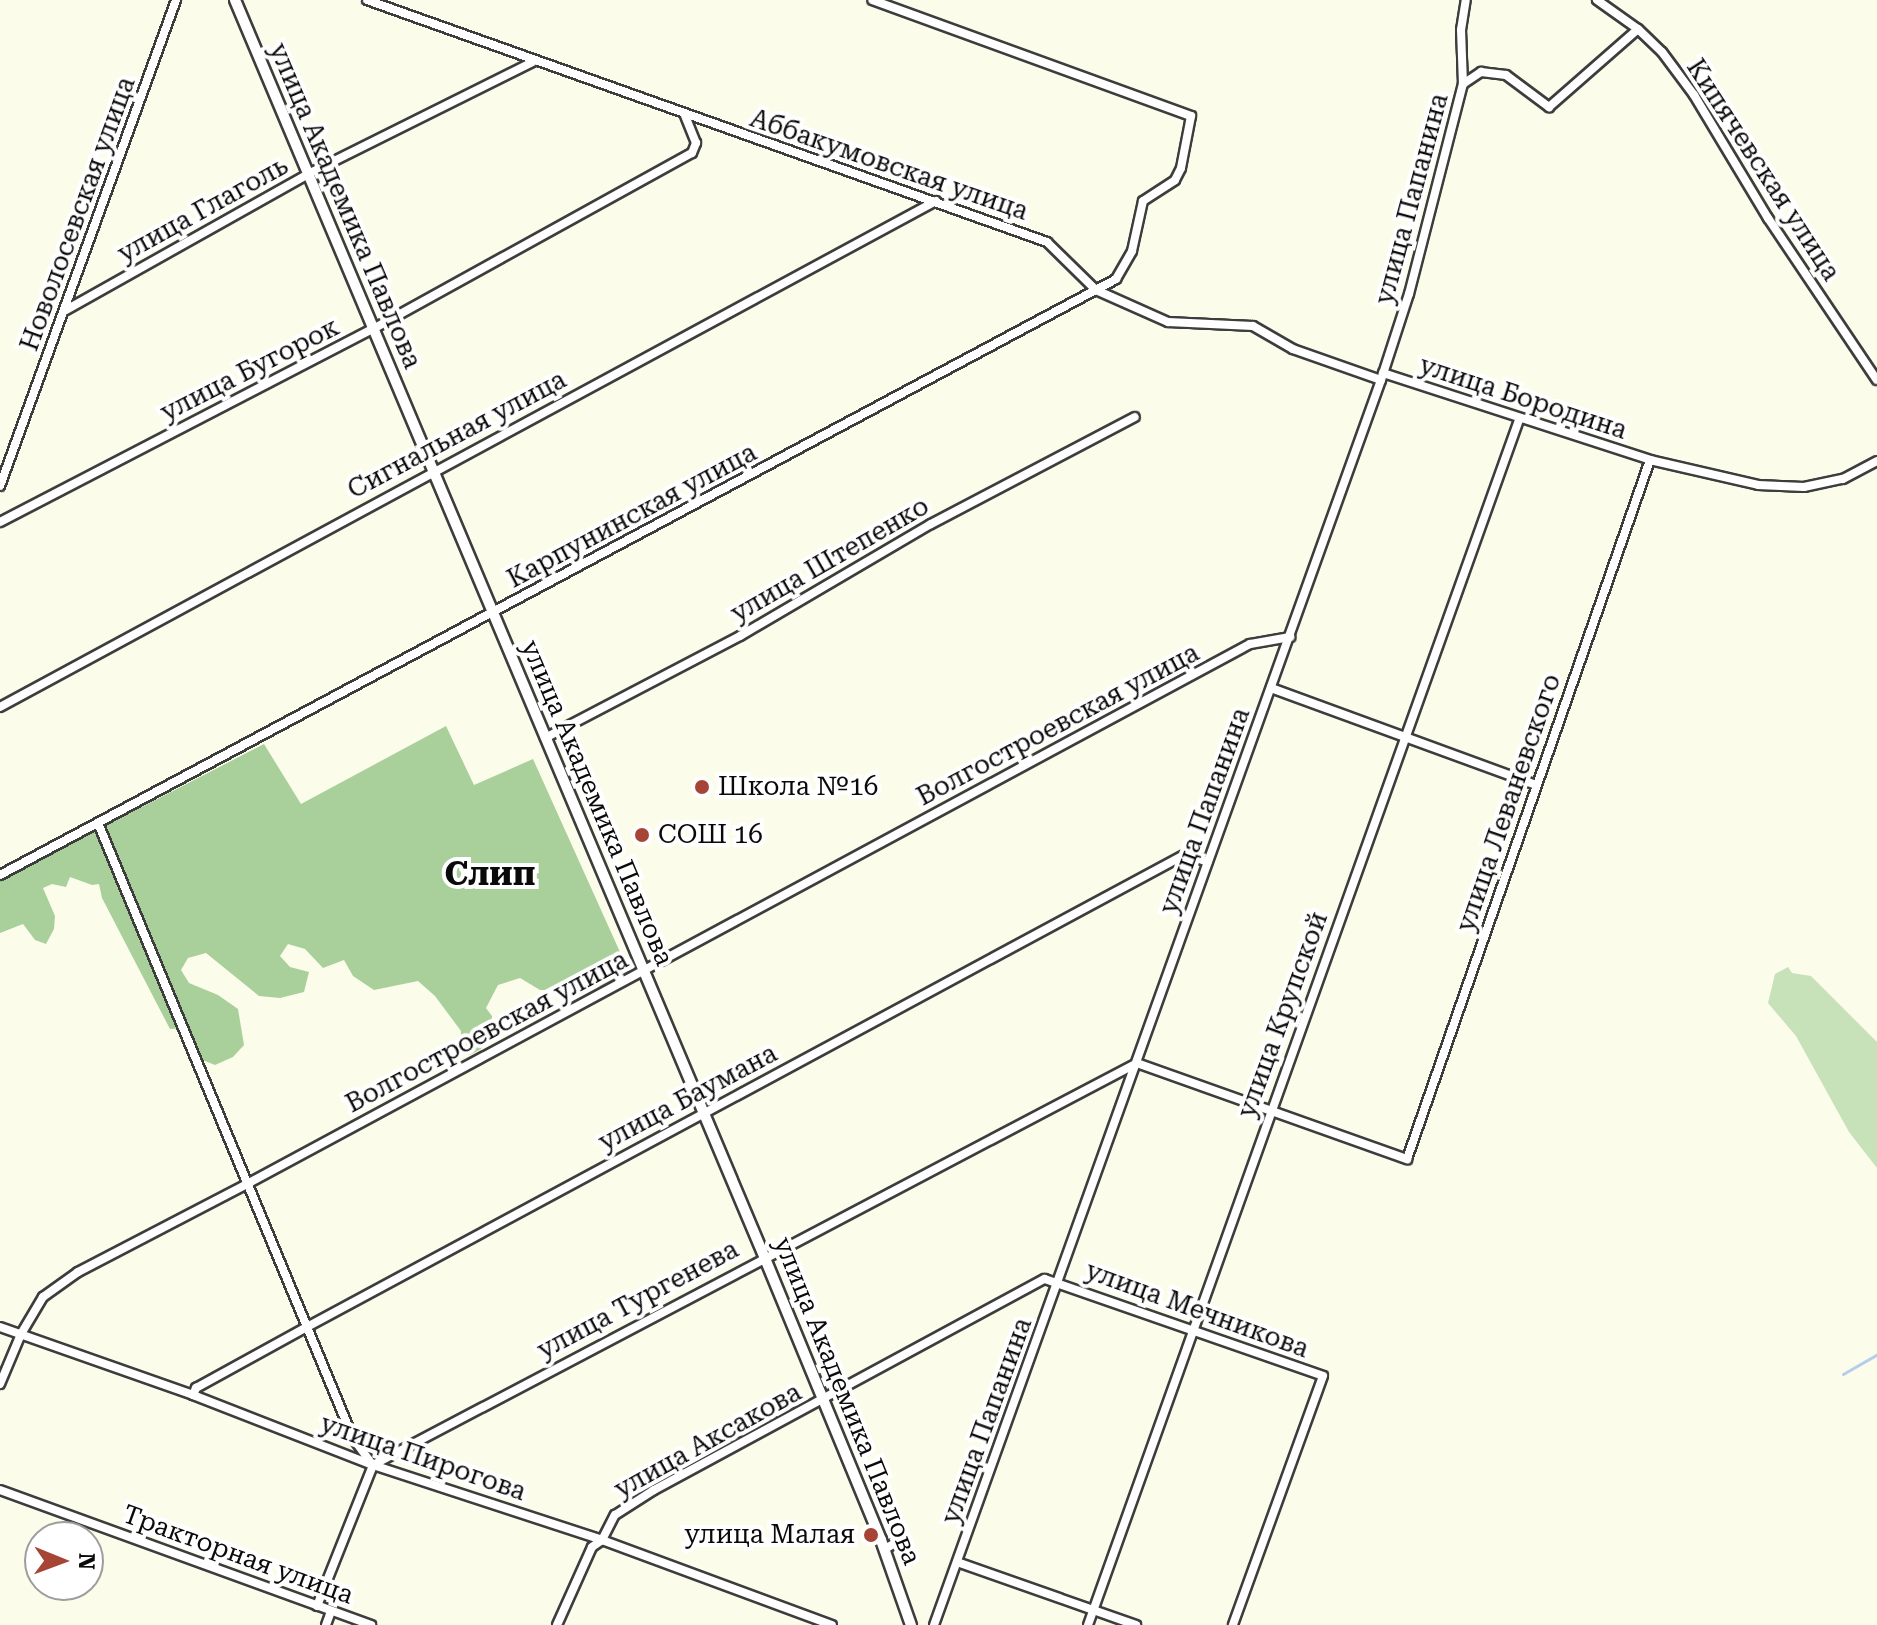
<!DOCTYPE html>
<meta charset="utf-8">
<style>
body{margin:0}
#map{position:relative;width:1877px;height:1625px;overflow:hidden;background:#fcfcea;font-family:"Roboto Serif",serif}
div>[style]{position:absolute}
.green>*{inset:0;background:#c7e1b9}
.forest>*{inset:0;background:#a9d09b}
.stream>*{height:3px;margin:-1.5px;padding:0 1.5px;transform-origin:1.5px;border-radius:1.5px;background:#b6ceed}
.roads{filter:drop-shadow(2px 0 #3d3d3d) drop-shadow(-2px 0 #3d3d3d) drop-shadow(0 2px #3d3d3d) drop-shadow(0 -2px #3d3d3d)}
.minor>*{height:8px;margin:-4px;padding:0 4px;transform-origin:4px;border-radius:4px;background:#fff}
.tertiary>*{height:10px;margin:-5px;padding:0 5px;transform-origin:5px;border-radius:5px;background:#fff}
.dots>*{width:22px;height:22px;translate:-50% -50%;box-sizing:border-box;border:4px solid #fff;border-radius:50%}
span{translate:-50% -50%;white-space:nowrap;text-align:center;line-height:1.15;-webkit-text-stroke:8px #fff;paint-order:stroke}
.street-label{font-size:26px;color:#0a0a0a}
.poi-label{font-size:26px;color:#0a0a0a}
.left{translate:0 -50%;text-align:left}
.right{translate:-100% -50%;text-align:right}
.district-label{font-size:34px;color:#0a0a0a;font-weight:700}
.north{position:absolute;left:24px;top:1521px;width:80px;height:80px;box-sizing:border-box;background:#fff;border:2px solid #9d9d9d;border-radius:50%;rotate:91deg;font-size:22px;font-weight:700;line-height:32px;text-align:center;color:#0a0a0a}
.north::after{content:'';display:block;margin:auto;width:28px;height:36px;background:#a64536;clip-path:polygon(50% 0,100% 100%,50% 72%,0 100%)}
</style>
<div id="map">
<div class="green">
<div style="clip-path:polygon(1788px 967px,1792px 973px,1811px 976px,1877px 1042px,1877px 1168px,1849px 1132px,1796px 1036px,1768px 1003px,1775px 974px)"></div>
</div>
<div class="forest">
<div style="clip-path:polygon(446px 726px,474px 785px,533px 759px,629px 972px,601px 987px,594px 984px,587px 974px,579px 973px,551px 990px,540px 990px,520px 978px,498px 985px,486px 1008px,492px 1016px,491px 1030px,481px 1049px,470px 1055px,460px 1052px,461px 1031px,435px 996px,418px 981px,374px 990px,353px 976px,344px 960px,323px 968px,305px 949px,288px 944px,280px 956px,290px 967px,309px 972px,304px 992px,280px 998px,259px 996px,206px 953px,188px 958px,181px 970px,189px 983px,218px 995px,238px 1009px,244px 1045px,233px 1057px,215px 1065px,200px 1059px,184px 1028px,170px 1029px,102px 898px,99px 884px,92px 885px,70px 877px,66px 887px,52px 884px,43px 888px,55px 916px,54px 929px,46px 944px,35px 940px,23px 924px,0 933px,0 880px,264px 744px,301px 804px)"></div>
</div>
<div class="stream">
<div style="left:1843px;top:1374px;width:39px;rotate:-30deg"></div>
</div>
<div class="roads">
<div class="minor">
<div style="left:367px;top:0;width:722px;rotate:19.59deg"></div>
<div style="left:1047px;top:242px;width:69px;rotate:44.4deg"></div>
<div style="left:1096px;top:290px;width:79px;rotate:24deg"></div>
<div style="left:1168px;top:322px;width:85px;rotate:2.7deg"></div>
<div style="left:1253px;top:326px;width:46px;rotate:29.9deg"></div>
<div style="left:1293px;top:349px;width:93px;rotate:19.4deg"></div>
<div style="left:1597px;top:0;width:50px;rotate:35.3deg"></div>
<div style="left:1638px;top:29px;width:33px;rotate:44deg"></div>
<div style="left:1662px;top:52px;width:54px;rotate:53.3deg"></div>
<div style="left:1694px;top:95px;width:144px;rotate:59deg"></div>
<div style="left:1768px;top:218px;width:195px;rotate:56.1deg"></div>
<div style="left:1463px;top:84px;width:22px;rotate:-34deg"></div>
<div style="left:1481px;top:72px;width:25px;rotate:7deg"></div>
<div style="left:1506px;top:75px;width:54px;rotate:36.7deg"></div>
<div style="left:1549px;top:107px;width:118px;rotate:-41.2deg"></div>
<div style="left:66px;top:310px;width:278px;rotate:-29.3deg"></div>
<div style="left:308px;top:174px;width:251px;rotate:-26.5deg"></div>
<div style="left:1383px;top:373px;width:281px;rotate:18deg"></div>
<div style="left:1650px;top:460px;width:111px;rotate:13deg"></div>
<div style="left:1758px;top:485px;width:46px;rotate:2.5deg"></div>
<div style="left:1804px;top:487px;width:40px;rotate:-12deg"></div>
<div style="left:1843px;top:479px;width:38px;rotate:-28deg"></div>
<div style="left:0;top:486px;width:517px;rotate:-70.09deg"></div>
<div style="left:0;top:522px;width:420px;rotate:-27.4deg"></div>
<div style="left:373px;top:329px;width:364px;rotate:-28.9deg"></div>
<div style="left:692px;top:153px;width:11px;rotate:-68deg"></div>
<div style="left:696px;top:143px;width:29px;rotate:-112deg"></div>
<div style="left:1271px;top:688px;width:282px;rotate:20.1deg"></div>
<div style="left:0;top:707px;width:1064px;rotate:-28.4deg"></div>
<div style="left:545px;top:738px;width:220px;rotate:-27.6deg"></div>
<div style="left:740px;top:636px;width:221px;rotate:-30.4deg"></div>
<div style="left:931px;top:524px;width:230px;rotate:-27.7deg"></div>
<div style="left:98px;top:823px;width:666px;rotate:67.48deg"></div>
<div style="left:353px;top:1438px;width:32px;rotate:54deg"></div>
<div style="left:0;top:875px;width:1265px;rotate:-28.1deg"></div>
<div style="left:1116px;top:279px;width:32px;rotate:-60deg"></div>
<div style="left:1132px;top:251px;width:51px;rotate:-77.6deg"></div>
<div style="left:1143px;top:201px;width:38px;rotate:-33deg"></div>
<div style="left:1175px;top:180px;width:13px;rotate:-63deg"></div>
<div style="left:1181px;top:168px;width:53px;rotate:-79.1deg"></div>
<div style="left:1191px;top:116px;width:339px;rotate:-160deg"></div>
<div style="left:0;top:1327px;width:205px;rotate:19.4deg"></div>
<div style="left:193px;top:1395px;width:193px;rotate:21.3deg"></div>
<div style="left:373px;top:1465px;width:241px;rotate:18.1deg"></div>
<div style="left:602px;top:1540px;width:245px;rotate:20.3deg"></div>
<div style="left:0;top:1384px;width:54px;rotate:-67.2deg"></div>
<div style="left:21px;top:1334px;width:43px;rotate:-59.3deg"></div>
<div style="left:43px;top:1297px;width:43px;rotate:-35.5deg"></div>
<div style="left:78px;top:1272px;width:191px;rotate:-27.5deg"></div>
<div style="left:247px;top:1184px;width:1139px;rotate:-28.3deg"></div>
<div style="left:1250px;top:644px;width:41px;rotate:-9.9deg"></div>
<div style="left:193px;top:1395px;width:8px;rotate:-67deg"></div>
<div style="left:196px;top:1388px;width:127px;rotate:-28.8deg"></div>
<div style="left:307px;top:1327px;width:998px;rotate:-28.29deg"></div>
<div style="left:1186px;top:854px;width:23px;rotate:20deg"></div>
<div style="left:373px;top:1465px;width:863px;rotate:-27.75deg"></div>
<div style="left:1137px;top:1063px;width:287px;rotate:19.6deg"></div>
<div style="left:1407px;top:1159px;width:740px;rotate:-70.83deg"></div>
<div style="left:0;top:1490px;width:395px;rotate:20deg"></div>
<div style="left:885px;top:1549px;width:12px;rotate:-31deg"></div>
<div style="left:957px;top:1562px;width:190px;rotate:19.4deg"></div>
<div style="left:317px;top:1606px;width:152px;rotate:-68.3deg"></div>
<div style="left:326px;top:1625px;width:15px;rotate:-70deg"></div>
<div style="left:557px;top:1625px;width:85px;rotate:-65.8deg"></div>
<div style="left:592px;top:1547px;width:12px;rotate:-35deg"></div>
<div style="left:602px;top:1540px;width:28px;rotate:-63deg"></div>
<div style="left:615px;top:1515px;width:46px;rotate:-32.7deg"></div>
<div style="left:654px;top:1490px;width:444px;rotate:-28.4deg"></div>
<div style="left:1045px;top:1279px;width:294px;rotate:19.2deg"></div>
<div style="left:1323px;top:1376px;width:265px;rotate:109.9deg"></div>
<div style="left:934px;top:1625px;width:1323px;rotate:-70.25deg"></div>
<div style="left:1381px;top:380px;width:90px;rotate:-72deg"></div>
<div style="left:1409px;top:294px;width:217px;rotate:-75.6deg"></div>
<div style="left:1463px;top:84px;width:54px;rotate:-92.1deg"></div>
<div style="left:1461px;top:30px;width:30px;rotate:-81deg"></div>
<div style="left:1088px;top:1625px;width:1280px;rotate:-70.32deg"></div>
</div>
<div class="tertiary">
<div style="left:235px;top:0;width:1363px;rotate:67.16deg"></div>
<div style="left:764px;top:1256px;width:307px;rotate:67.6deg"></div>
<div style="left:881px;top:1540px;width:90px;rotate:70.6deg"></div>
</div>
</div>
<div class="dots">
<div style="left:702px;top:787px;background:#a64536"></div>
<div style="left:642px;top:835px;background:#a64536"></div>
<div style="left:871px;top:1535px;background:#a64536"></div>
</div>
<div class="street-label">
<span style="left:889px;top:165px;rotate:19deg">Аббакумовская улица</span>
<span style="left:1763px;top:170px;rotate:57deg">Кипячевская улица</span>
<span style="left:1412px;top:199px;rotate:-75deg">улица Папанина</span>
<span style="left:345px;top:206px;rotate:67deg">улица Академика Павлова</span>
<span style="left:203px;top:210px;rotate:-29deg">улица Глаголь</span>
<span style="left:78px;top:214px;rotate:-70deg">Новолосевская улица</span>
<span style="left:250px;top:370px;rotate:-27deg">улица Бугорок</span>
<span style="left:1523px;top:398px;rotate:18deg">улица Бородина</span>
<span style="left:457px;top:435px;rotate:-28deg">Сигнальная улица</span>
<span style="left:632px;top:516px;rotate:-28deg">Карпунинская улица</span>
<span style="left:830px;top:560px;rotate:-30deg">улица Штепенко</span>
<span style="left:1058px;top:725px;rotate:-28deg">Волгостроевская улица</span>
<span style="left:597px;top:803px;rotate:67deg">улица Академика Павлова</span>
<span style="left:1509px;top:803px;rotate:-71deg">улица Леваневского</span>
<span style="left:1205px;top:811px;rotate:-70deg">улица Папанина</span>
<span style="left:1283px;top:1015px;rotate:-70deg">улица Крупской</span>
<span style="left:487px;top:1032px;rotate:-28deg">Волгостроевская улица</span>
<span style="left:688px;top:1098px;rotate:-28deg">улица Баумана</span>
<span style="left:638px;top:1300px;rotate:-28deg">улица Тургенева</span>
<span style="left:1197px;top:1310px;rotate:20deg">улица Мечникова</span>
<span style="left:847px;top:1401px;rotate:68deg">улица Академика Павлова</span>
<span style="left:987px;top:1421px;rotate:-70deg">улица Папанина</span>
<span style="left:708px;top:1441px;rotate:-29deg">улица Аксакова</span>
<span style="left:423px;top:1458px;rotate:19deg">улица Пирогова</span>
<span style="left:238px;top:1555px;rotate:20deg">Тракторная улица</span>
</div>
<div class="poi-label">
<span class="left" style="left:718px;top:787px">Школа №16</span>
<span class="left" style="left:658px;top:835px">СОШ 16</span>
<span class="right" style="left:855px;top:1535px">улица Малая</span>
</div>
<div class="district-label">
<span style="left:490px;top:874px">Слип</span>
</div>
<div class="north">N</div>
</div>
